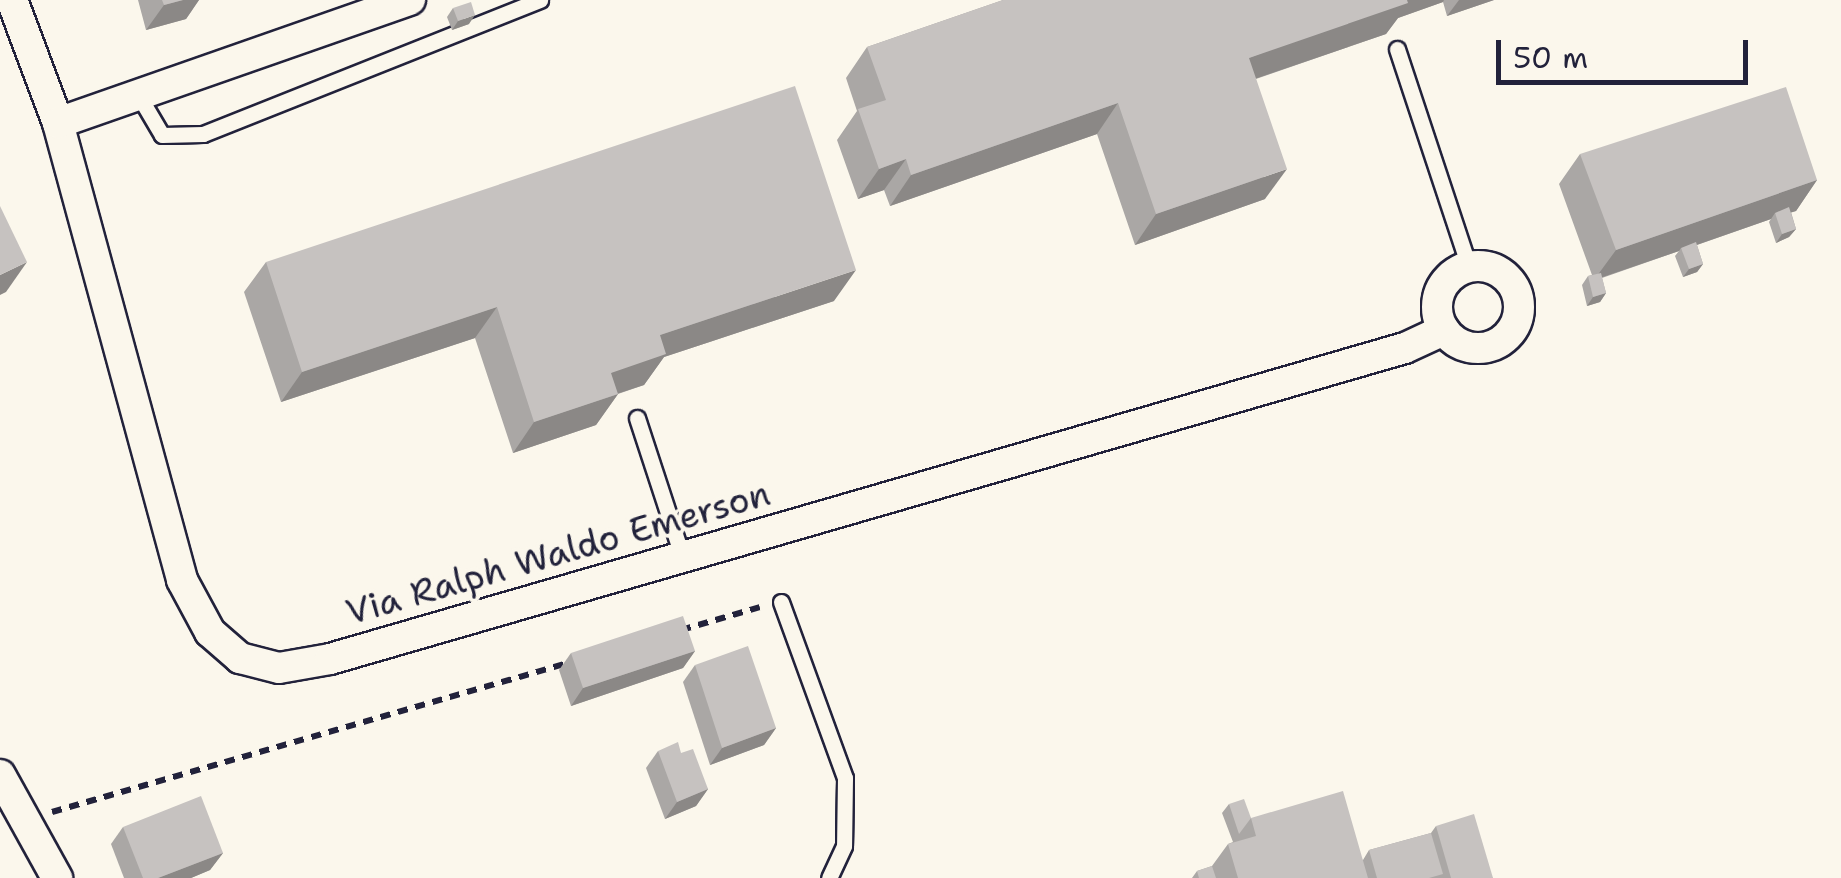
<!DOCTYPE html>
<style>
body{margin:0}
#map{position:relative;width:1841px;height:878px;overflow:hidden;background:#fbf7ec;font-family:"Shantell Sans",sans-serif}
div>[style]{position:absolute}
.path>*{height:6px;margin-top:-3px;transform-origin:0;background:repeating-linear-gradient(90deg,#22223b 0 10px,transparent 0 18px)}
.roads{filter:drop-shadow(2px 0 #22223b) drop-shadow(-2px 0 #22223b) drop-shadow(0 2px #22223b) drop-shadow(0 -2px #22223b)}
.service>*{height:15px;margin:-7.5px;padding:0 7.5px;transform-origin:7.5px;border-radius:7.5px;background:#fbf7ec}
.minor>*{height:30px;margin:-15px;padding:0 15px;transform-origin:15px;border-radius:15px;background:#fbf7ec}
.minor>.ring{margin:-15px;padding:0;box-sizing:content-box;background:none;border:30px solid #fbf7ec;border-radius:50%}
.wall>*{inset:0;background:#aaa7a5}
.shaded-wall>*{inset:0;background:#8b8886}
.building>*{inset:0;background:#c6c2c0}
span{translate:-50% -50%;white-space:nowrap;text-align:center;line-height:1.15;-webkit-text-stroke:8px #fbf7ec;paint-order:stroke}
.street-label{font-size:35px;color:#22223b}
.scale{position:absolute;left:1496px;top:40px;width:252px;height:45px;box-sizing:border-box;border:5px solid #22223b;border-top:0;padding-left:12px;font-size:30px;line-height:35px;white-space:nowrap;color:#22223b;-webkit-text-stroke:8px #fbf7ec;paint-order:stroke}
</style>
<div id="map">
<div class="path">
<div style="left:681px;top:630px;width:82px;rotate:-16.2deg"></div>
<div style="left:52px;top:812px;width:537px;rotate:-16.11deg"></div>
</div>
<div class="roads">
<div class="service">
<div style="left:1397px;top:49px;width:230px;rotate:71.7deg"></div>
<div style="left:139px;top:96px;width:45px;rotate:59.5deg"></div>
<div style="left:162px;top:135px;width:41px;rotate:-1.4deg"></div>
<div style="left:203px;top:134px;width:363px;rotate:-21.7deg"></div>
<div style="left:637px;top:418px;width:145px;rotate:71.9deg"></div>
<div style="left:781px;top:602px;width:187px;rotate:70deg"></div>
<div style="left:845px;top:778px;width:68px;rotate:90.8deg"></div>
<div style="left:844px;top:846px;width:35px;rotate:115deg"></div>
</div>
<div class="minor">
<div style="left:12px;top:0;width:131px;rotate:69.5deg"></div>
<div style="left:58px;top:123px;width:474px;rotate:74.8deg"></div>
<div style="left:182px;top:580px;width:59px;rotate:61.7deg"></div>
<div style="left:210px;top:632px;width:40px;rotate:41deg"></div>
<div style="left:240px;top:658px;width:40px;rotate:14.4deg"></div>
<div style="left:279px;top:668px;width:52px;rotate:-10deg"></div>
<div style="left:330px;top:659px;width:1119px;rotate:-16.14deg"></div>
<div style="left:1405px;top:348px;width:43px;rotate:-24.8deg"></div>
<div style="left:58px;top:123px;width:373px;rotate:-19.3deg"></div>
<div class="ring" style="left:1437px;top:266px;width:52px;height:52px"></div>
<div style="left:0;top:775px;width:118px;rotate:61deg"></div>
</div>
</div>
<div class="wall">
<div style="clip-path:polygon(138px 0,199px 0,186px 19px,146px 30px)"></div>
<div style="clip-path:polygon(1003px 0,1494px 0,1447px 16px,1443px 2px,1398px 18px,1386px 34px,1256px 79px,1265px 199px,1135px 245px,1097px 134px,890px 206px,884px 190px,858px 199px,837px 140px,857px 111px,846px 78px,867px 47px)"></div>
<div style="clip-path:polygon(453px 8px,469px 24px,452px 30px,447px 17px)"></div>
<div style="clip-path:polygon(1580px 154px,1817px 180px,1796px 211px,1791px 212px,1796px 229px,1789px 237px,1776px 243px,1769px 222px,1771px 219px,1697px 245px,1703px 264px,1697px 272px,1683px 277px,1675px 256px,1679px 251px,1602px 278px,1606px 293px,1600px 302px,1587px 306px,1582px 285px,1588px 276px,1592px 275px,1559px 184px)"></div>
<div style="clip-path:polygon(266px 262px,834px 301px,664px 357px,644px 385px,618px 394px,596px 425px,513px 453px,475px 338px,281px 402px,244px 292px)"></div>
<div style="clip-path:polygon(695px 651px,683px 668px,571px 706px,559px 670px,571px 653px)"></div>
<div style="clip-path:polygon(695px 665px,776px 728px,764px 745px,710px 765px,683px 682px)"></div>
<div style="clip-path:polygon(658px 751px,681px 753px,708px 789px,696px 806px,665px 819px,646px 768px)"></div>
<div style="clip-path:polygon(1229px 804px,1251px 818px,1363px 860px,1369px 850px,1431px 833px,1436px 826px,1493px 878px,1192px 878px,1197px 871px,1212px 866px,1228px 844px,1233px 842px,1222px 813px)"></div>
<div style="clip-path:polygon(123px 827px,223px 853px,210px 870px,191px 878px,124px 878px,111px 844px)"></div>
</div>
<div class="shaded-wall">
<div style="clip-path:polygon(183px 0,199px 0,186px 19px,146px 30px,164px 5px)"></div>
<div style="clip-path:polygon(1399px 0,1444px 0,1443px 2px,1398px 18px,1386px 34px,1228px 88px,1249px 58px)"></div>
<div style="clip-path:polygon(1459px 0,1494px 0,1447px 16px)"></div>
<div style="clip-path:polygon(475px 15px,469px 24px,452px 30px,458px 21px)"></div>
<div style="clip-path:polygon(1118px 103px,1097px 134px,890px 206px,911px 175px)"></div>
<div style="clip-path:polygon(906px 159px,884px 190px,858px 199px,879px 169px)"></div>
<div style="clip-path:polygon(1287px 169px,1265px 199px,1135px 245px,1156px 214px)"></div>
<div style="clip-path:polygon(1817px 180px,1796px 211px,1777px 217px,1775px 213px,1771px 219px,1682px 250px,1681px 248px,1679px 251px,1594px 280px,1616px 250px)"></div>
<div style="clip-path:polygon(1796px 229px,1789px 237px,1776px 243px,1782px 234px)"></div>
<div style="clip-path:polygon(27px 262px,6px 292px,0 295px,0 275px)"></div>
<div style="clip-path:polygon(1703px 264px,1697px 272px,1683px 277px,1689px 269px)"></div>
<div style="clip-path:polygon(856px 270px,834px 301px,664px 357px,644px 385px,589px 403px,611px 373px,660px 335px)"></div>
<div style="clip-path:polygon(1606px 293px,1600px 302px,1587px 306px,1593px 297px)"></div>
<div style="clip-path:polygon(497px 307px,475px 338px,281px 402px,302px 372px)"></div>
<div style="clip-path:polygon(618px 394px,596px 425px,513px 453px,534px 422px)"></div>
<div style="clip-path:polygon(695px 651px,683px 668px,571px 706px,583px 688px)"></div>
<div style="clip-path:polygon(776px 728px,764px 745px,710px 765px,722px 748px)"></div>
<div style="clip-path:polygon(708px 789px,696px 806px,665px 819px,677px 802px)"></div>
<div style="clip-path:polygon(223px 853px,210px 870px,191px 878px,158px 878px)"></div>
</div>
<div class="building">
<div style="clip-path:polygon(162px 0,183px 0,164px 5px)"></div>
<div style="clip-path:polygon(1003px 0,1407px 0,1408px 3px,1249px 58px,1287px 169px,1156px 214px,1118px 103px,911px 175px,906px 159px,879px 169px,858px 109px,886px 100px,867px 47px)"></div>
<div style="clip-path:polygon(471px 2px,475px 15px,458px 21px,453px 8px)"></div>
<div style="clip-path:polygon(795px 86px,856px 270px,660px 335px,666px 354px,611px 373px,618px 394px,534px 422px,497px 307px,302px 372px,266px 262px)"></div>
<div style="clip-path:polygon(1786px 87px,1817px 180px,1616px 250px,1580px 154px)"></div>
<div style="clip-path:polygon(0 206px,27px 262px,0 275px)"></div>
<div style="clip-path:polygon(1789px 207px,1796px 229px,1782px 234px,1775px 213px)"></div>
<div style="clip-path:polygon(1696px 242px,1703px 264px,1689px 269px,1681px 248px)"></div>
<div style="clip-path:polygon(1601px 273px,1606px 293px,1593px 297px,1588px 276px)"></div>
<div style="clip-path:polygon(683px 616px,695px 651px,583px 688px,571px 653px)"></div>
<div style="clip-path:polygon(748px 646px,776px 728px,722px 748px,695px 665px)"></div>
<div style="clip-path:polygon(678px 742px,681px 753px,693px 749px,708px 789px,677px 802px,658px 751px)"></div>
<div style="clip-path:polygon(1343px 791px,1368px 878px,1238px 878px,1228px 844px,1256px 836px,1251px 818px)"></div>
<div style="clip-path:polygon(201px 796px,223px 853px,158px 878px,143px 878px,123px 827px)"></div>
<div style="clip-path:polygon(1244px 799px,1251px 818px,1239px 834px,1229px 804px)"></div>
<div style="clip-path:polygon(1474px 814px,1493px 878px,1451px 878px,1436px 826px)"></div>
<div style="clip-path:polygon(1431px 833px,1443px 874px,1429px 878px,1377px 878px,1369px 850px)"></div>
<div style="clip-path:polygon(1212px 866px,1216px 878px,1199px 878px,1197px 871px)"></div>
</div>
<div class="street-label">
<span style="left:558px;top:553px;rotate:-16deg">Via Ralph Waldo Emerson</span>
</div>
<div class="scale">50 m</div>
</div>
